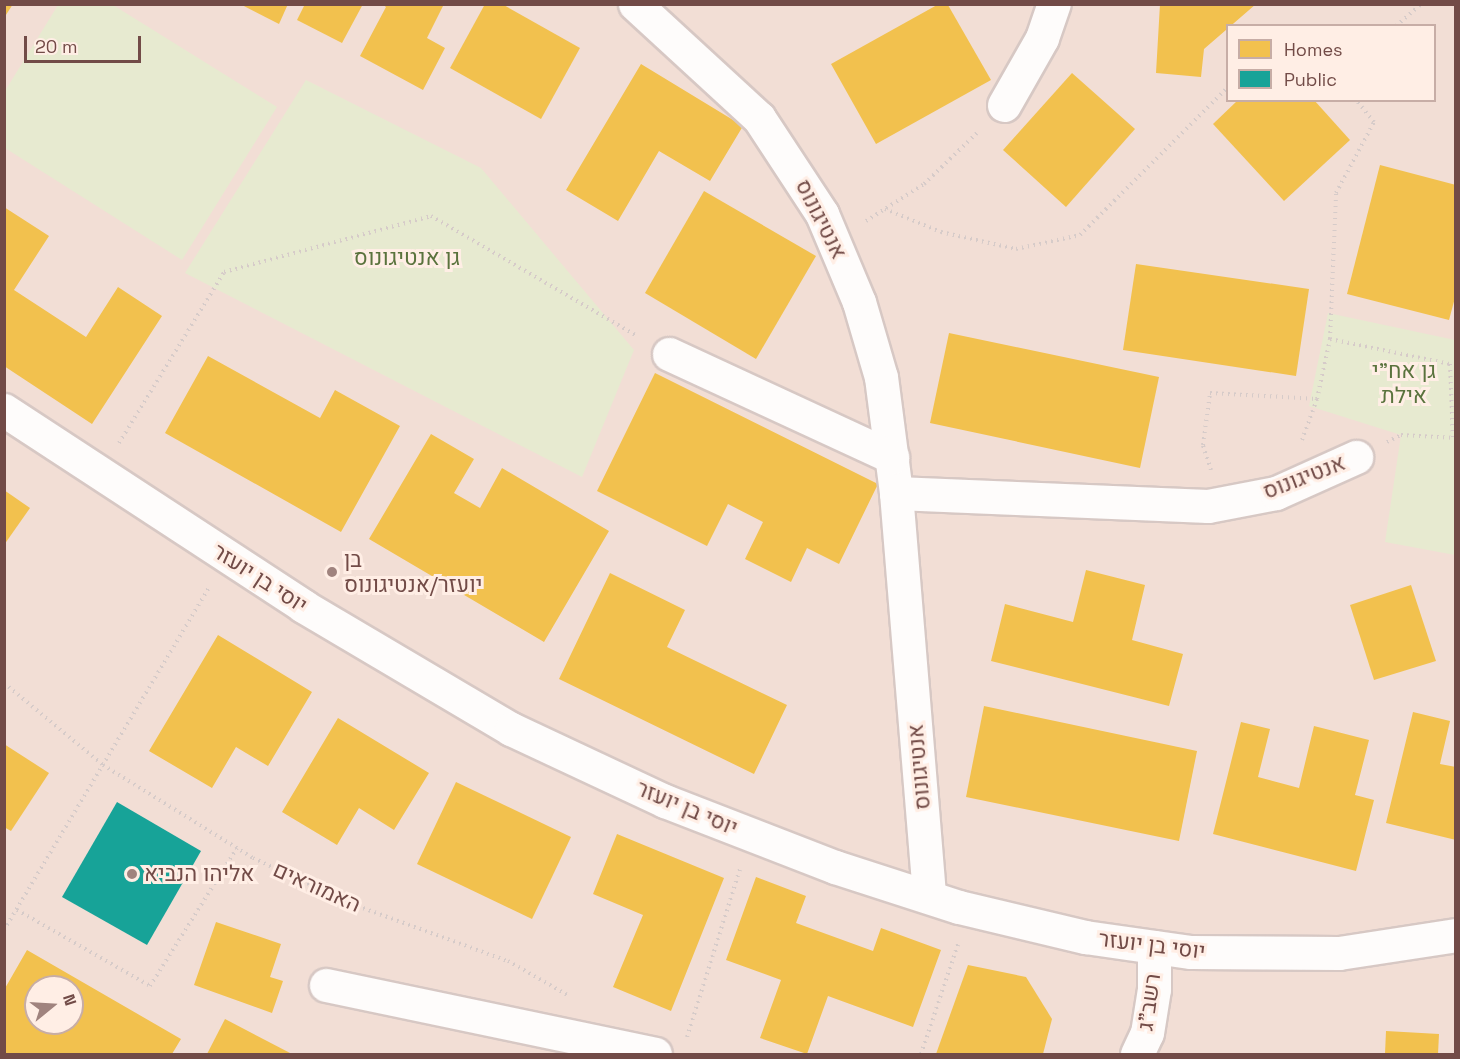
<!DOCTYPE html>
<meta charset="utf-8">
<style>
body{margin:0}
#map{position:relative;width:1460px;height:1059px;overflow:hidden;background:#f6ebe5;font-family:"Space Grotesk",Heebo,sans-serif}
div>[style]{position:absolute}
.residential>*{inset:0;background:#f2ded5}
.green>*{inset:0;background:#e7ead0}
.homes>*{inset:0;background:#f2c14e}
.public>*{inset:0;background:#17a398}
.path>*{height:4px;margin-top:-2px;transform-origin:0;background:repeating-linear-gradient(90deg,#d6cbc9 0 1.5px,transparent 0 6px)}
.roads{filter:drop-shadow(2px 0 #d7c8c4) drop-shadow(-2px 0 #d7c8c4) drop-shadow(0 2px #d7c8c4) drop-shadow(0 -2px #d7c8c4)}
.minor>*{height:33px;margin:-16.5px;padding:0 16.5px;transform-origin:16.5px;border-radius:16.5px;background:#fefcfb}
.dots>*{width:16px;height:16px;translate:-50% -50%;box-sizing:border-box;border:3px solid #ffeee5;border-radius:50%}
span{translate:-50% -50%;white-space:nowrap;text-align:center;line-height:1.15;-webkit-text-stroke:6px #ffeee5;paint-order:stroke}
.street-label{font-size:22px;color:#724b47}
.park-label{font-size:22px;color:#5a733d}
.poi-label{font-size:22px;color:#724b47}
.left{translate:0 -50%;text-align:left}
.frame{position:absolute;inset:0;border:6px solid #724b47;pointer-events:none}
.legend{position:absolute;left:1226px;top:24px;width:210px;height:78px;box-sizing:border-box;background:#ffeee5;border:2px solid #c7ada6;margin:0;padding:8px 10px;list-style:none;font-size:18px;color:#724b47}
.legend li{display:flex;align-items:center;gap:12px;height:30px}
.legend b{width:30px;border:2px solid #c7ada6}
.north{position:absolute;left:24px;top:975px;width:60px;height:60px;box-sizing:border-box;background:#ffeee5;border:2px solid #c7ada6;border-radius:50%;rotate:72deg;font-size:16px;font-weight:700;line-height:24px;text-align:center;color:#724b47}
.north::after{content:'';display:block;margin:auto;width:21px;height:27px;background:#a0837e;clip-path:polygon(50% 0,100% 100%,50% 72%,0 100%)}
.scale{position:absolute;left:24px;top:36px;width:117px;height:27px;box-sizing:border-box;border:3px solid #724b47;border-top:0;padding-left:8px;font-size:18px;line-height:21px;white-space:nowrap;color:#724b47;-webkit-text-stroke:4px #ffeee5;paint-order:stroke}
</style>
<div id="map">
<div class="residential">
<div style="clip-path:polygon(evenodd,5px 5px,1455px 5px,1455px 1054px,5px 1054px,5px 5px,1228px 26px,1434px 26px,1434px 100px,1228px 100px,1228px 26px,5px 5px,36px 987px,72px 987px,72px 1023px,36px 1023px,36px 987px)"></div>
</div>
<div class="green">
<div style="clip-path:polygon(58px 5px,113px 5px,277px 107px,182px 260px,5px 148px,5px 91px)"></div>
<div style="clip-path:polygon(306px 80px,481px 168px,634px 350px,582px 477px,185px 273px)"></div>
<div style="clip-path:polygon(1328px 313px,1455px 340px,1455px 555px,1385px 542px,1401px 435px,1309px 406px)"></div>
</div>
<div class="homes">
<div style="clip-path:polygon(4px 4px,13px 4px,4px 18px)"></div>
<div style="clip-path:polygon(240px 4px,288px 4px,279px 24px)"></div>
<div style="clip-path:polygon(305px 4px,363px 4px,342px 43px,297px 20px)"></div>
<div style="clip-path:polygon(382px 4px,444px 4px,427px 38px,445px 48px,423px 90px,360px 56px,386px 7px)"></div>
<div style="clip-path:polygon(485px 4px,502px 4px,580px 48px,541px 119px,450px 68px)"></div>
<div style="clip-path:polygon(1160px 4px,1256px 4px,1204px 49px,1201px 77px,1156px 73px)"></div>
<div style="clip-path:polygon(937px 5px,948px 5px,991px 80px,876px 144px,831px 64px)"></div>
<div style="clip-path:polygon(641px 64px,743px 126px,710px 181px,659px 151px,618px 221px,566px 190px)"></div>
<div style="clip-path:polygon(1072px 73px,1135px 129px,1066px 207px,1003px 150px)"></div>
<div style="clip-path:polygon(1238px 100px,1314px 100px,1350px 140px,1284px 201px,1213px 124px)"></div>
<div style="clip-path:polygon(1380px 165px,1456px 185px,1456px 294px,1449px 320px,1347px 294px)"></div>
<div style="clip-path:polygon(704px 191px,816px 256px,756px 359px,645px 293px)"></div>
<div style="clip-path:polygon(4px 207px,49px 236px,14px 290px,86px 337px,118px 287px,162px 316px,92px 424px,4px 366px)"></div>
<div style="clip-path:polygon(1136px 264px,1309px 289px,1296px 376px,1123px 350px)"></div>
<div style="clip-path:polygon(949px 333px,1159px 377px,1140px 468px,930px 423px)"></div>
<div style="clip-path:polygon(208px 356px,320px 418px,335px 390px,400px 426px,341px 532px,165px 433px)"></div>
<div style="clip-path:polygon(655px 373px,878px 484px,839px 564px,807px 548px,791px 582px,745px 559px,763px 522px,728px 504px,707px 546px,597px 491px)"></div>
<div style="clip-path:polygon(431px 434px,474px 459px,454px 493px,480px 508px,502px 468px,609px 531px,544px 642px,369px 539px)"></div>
<div style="clip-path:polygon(4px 490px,30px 508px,4px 545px)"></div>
<div style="clip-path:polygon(1086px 570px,1145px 585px,1132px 640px,1183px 654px,1169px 706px,991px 661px,1005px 604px,1073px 622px)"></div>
<div style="clip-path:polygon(610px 573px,685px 610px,667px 647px,787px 705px,754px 774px,559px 679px)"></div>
<div style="clip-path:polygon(1411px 585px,1436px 661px,1374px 680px,1350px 605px)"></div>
<div style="clip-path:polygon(218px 635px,312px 692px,268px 766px,236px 747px,212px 788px,149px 751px)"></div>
<div style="clip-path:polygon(984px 706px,1197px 751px,1179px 841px,966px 797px)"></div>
<div style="clip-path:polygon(1413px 712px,1450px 721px,1440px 764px,1456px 767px,1456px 840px,1386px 823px)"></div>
<div style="clip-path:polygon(338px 718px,429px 773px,394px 830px,359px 808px,337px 845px,282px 812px)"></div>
<div style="clip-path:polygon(1241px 722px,1270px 729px,1258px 777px,1299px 788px,1314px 726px,1369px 740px,1355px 795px,1374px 800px,1356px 871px,1213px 834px)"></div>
<div style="clip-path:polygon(4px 744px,49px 773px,11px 831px,4px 827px)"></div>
<div style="clip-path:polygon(456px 782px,571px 837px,532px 919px,417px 864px)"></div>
<div style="clip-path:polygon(617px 834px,724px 878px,671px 1011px,613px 987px,643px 915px,593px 894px)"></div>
<div style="clip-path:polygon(756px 877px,806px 896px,796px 923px,873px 951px,881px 928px,941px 950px,913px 1027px,828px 996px,807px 1054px,760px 1038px,781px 980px,726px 960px)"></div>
<div style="clip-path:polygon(216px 922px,281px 944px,270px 977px,283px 981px,272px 1013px,194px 985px)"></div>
<div style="clip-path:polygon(evenodd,27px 950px,181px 1039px,172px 1054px,4px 1054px,4px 990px,27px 950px,36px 987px,72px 987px,72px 1023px,36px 1023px,36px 987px)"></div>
<div style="clip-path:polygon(968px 965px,1026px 977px,1052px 1019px,1043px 1054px,936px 1054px)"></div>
<div style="clip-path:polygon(225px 1019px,292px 1054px,207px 1054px)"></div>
<div style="clip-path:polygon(1386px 1031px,1439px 1034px,1438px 1054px,1385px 1054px)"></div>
</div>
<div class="public">
<div style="clip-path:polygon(117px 802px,201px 851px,147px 945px,62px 897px)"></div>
</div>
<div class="path">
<div style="left:1396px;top:26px;width:33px;rotate:-41deg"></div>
<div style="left:885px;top:209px;width:61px;rotate:22.3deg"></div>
<div style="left:941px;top:232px;width:77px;rotate:12.8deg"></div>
<div style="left:1016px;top:249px;width:66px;rotate:-12.3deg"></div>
<div style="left:1080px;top:235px;width:209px;rotate:-45deg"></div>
<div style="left:866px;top:221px;width:69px;rotate:-32.5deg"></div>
<div style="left:924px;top:184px;width:76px;rotate:-43.9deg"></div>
<div style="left:1330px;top:339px;width:146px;rotate:-87.6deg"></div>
<div style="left:1336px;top:193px;width:81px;rotate:-61.8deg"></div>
<div style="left:1374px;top:122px;width:28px;rotate:-129deg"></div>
<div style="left:1302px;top:440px;width:44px;rotate:-69.9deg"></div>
<div style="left:1387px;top:442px;width:16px;rotate:-27deg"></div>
<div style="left:1401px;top:435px;width:55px;rotate:3.1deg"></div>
<div style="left:119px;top:443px;width:201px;rotate:-58.4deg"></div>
<div style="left:224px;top:272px;width:214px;rotate:-15.1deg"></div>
<div style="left:431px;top:216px;width:238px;rotate:30.2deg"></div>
<div style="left:1211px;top:470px;width:26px;rotate:-108deg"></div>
<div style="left:1203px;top:445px;width:52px;rotate:-82.3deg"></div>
<div style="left:1210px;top:393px;width:107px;rotate:3.2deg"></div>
<div style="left:1317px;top:399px;width:61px;rotate:-77.8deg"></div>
<div style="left:1330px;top:339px;width:123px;rotate:11.8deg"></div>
<div style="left:1450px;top:364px;width:74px;rotate:87.7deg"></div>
<div style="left:4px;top:683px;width:129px;rotate:39.6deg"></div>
<div style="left:103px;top:765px;width:176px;rotate:31.8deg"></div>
<div style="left:253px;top:858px;width:109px;rotate:24.9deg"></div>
<div style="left:352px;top:904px;width:166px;rotate:20.1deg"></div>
<div style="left:508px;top:961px;width:70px;rotate:29.8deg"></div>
<div style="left:17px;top:910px;width:153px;rotate:29.7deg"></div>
<div style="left:150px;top:986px;width:163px;rotate:-57.8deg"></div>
<div style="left:4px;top:930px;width:399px;rotate:-59.1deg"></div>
<div style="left:687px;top:1037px;width:176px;rotate:-72.5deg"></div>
<div style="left:921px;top:1054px;width:116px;rotate:-71.4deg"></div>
</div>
<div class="roads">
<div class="minor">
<div style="left:635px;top:4px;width:168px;rotate:42.6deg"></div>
<div style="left:759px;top:118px;width:115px;rotate:56.7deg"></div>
<div style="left:822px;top:214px;width:95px;rotate:67.2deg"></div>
<div style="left:859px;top:302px;width:78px;rotate:73.7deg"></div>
<div style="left:881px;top:377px;width:117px;rotate:82.6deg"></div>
<div style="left:896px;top:493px;width:404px;rotate:85.3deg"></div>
<div style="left:1004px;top:105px;width:77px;rotate:-60.4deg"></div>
<div style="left:1042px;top:38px;width:36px;rotate:-71deg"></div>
<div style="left:669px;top:354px;width:246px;rotate:24.8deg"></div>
<div style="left:4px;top:410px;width:358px;rotate:33.2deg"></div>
<div style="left:303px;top:606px;width:242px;rotate:30.6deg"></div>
<div style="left:511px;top:729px;width:170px;rotate:25.1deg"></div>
<div style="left:665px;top:801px;width:182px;rotate:21.2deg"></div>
<div style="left:835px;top:867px;width:130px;rotate:17.9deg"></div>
<div style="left:959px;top:907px;width:130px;rotate:13.4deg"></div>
<div style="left:1085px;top:937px;width:107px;rotate:8.1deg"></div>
<div style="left:1191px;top:952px;width:148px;rotate:0.4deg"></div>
<div style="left:1339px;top:953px;width:118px;rotate:-8.7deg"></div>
<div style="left:896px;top:493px;width:312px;rotate:2.4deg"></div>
<div style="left:1208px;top:506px;width:69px;rotate:-10.8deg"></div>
<div style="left:1276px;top:493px;width:88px;rotate:-24.2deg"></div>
<div style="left:326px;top:985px;width:336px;rotate:11.8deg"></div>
<div style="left:1137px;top:1054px;width:23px;rotate:-65deg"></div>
<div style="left:1147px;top:1033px;width:45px;rotate:-81deg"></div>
<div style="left:1154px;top:989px;width:42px;rotate:-90deg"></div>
</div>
</div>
<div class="dots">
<div style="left:332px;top:572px;background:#a0837e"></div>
<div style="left:132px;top:874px;background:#a0837e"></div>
</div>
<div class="street-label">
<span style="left:821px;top:219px;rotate:63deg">אנטיגונוס</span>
<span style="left:1304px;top:477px;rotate:-21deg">אנטיגונוס</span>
<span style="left:260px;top:578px;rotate:33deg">יוסי בן יועזר</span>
<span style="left:919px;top:767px;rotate:-95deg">אנטיגונוס</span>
<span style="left:687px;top:808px;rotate:23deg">יוסי בן יועזר</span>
<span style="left:317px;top:887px;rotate:24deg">האמוראים</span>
<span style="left:1152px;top:945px;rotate:7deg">יוסי בן יועזר</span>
<span style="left:1149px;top:1002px;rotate:-82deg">רשב"ג</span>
</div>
<div class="park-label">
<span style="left:407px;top:258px">גן אנטיגונוס</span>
<span style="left:1404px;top:383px">גן אח"י<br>אילת</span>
</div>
<div class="poi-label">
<span class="left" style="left:344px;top:572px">בן<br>יועזר/אנטיגונוס</span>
<span class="left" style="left:144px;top:874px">אליהו הנביא</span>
</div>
<div class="frame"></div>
<ul class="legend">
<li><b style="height:16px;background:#f2c14e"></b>Homes</li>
<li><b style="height:16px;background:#17a398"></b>Public</li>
</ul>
<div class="north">N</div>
<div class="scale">20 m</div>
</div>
